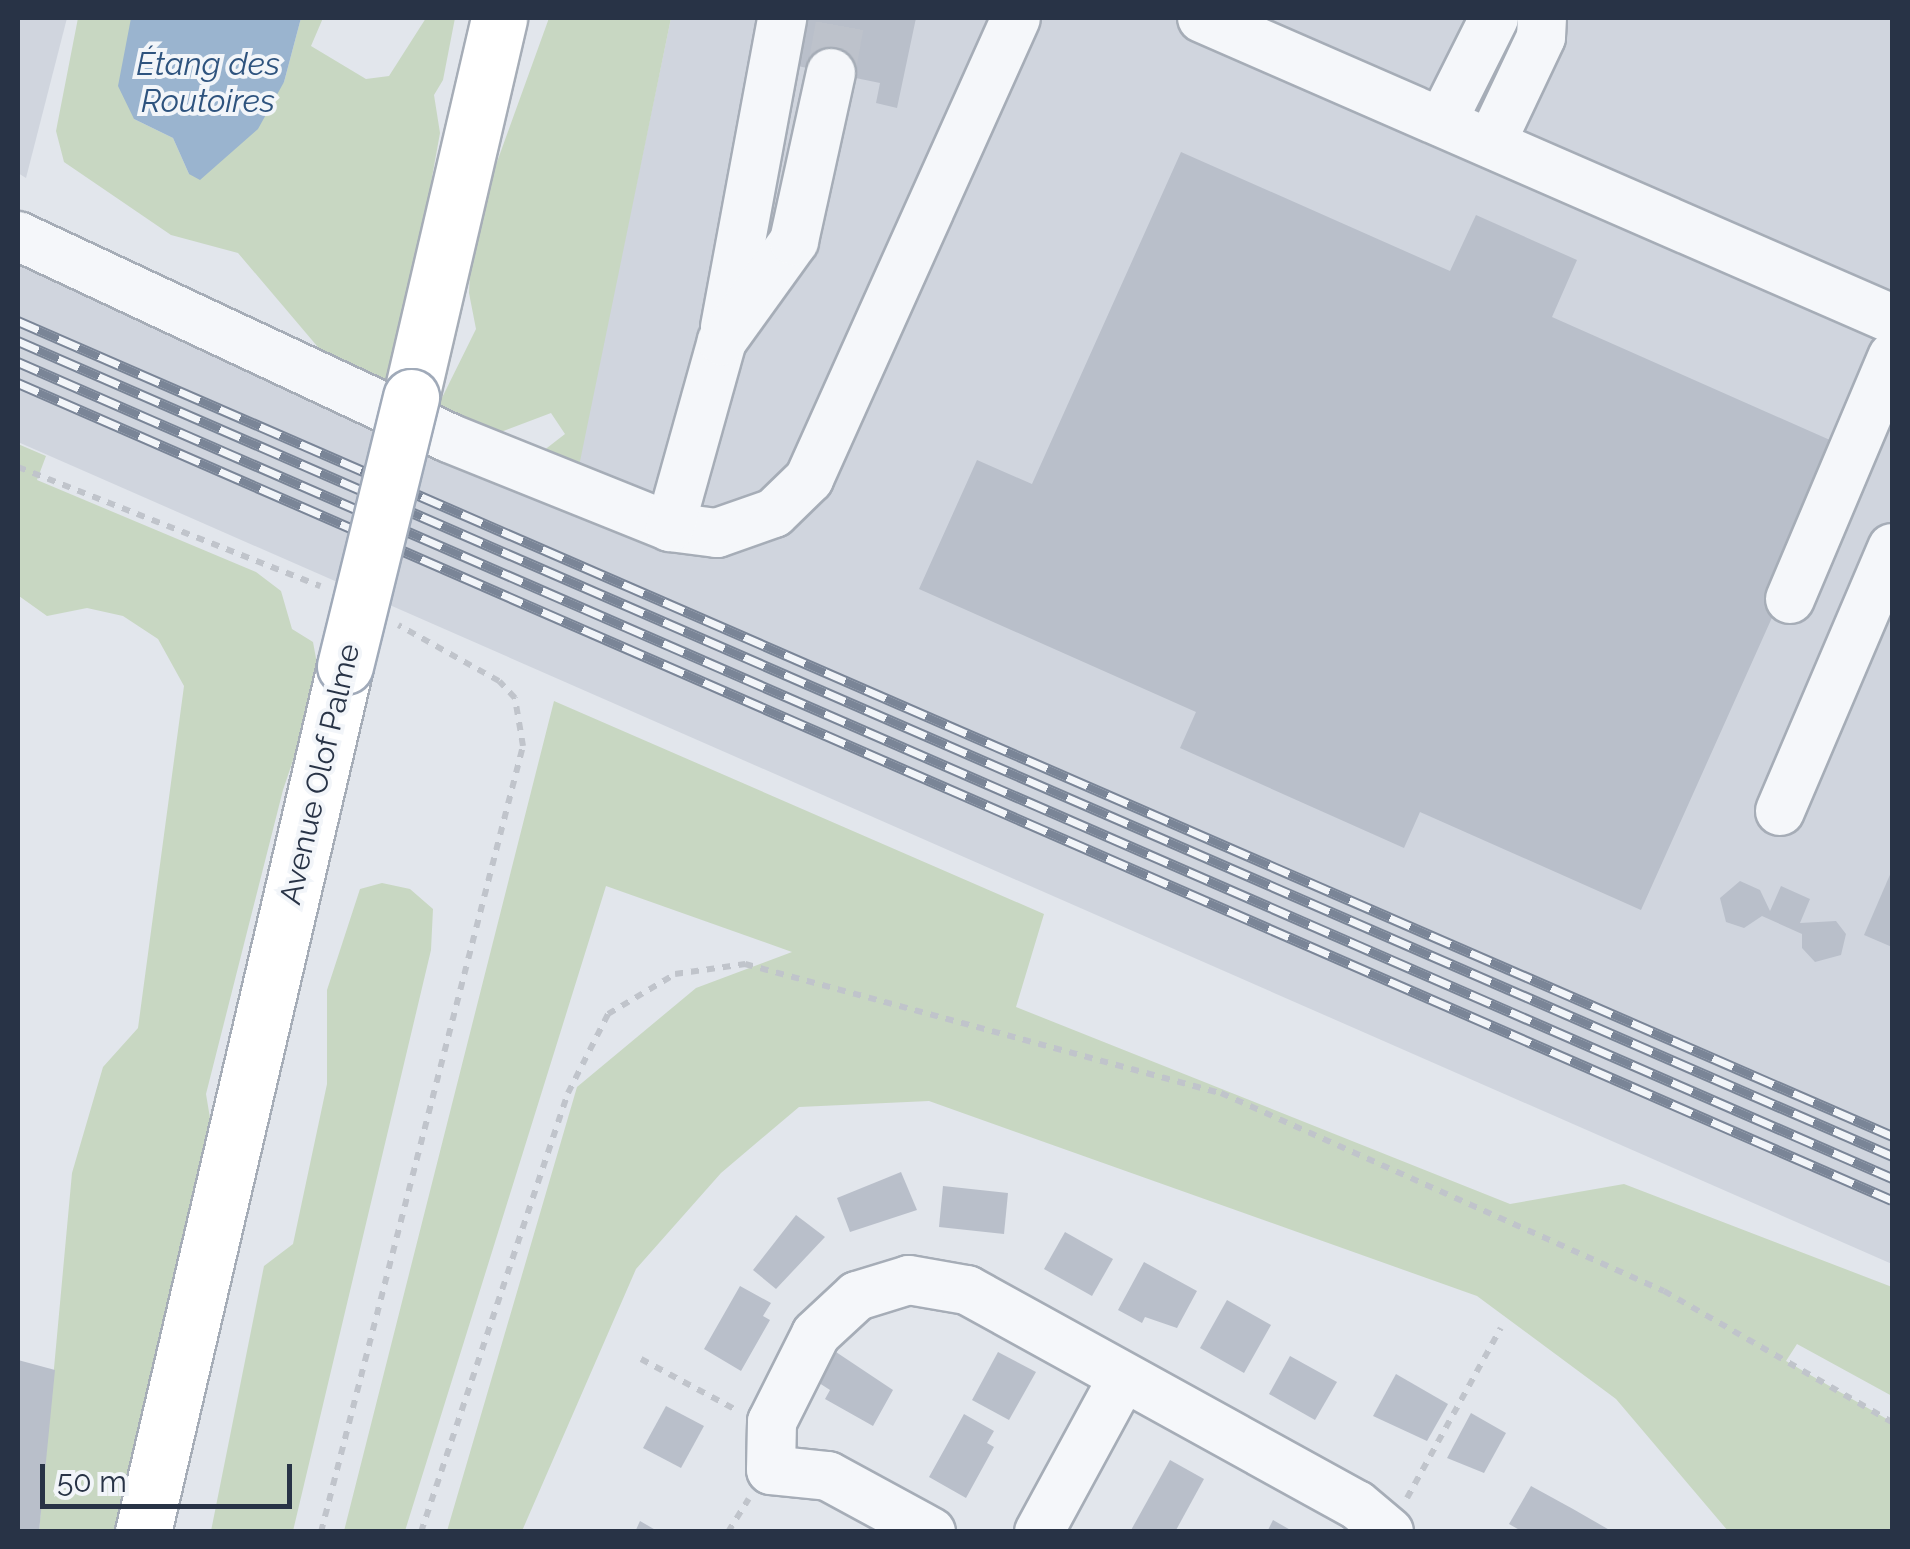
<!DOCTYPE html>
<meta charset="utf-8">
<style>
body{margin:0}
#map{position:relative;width:1910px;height:1549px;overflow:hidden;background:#e2e6ec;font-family:Raleway,sans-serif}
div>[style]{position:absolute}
.built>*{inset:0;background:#d0d5de}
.green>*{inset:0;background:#c8d7c2}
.water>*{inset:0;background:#9ab4cf}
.building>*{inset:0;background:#b9bfca}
.minor-tunnel>*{height:48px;margin-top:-24px;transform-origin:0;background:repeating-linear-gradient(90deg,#bdc2cb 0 48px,transparent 0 72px)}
.path>*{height:6px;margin-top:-3px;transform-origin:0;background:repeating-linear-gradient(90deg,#c0c4cb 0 8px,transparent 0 16px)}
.roads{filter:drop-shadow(2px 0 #a6adb7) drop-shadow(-2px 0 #a6adb7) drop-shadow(0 2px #a6adb7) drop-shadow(0 -2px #a6adb7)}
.minor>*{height:48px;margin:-24px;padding:0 24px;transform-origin:24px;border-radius:24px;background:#f5f7fa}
.major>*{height:55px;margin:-27.5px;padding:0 27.5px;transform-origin:27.5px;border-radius:27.5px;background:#fff}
.rail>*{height:11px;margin-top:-5.5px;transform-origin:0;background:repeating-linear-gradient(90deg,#f2f5f9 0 22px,#7a8597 0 44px);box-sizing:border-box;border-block:2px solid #7a8597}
.bridges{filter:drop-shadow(2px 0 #a0aab9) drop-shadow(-2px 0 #a0aab9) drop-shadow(0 2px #a0aab9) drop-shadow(0 -2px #a0aab9)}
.major-bridge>*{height:55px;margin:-27.5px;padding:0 27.5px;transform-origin:27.5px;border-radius:27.5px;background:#fff}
span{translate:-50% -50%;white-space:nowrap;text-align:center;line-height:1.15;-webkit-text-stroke:8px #f2f5f9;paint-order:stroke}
.street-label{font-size:30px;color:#283346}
.water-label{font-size:32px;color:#2e537e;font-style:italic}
.frame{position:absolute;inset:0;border:20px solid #283346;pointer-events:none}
.scale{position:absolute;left:40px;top:1464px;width:252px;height:45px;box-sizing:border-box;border:5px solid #283346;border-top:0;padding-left:12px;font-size:30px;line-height:35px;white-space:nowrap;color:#283346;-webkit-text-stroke:8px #f2f5f9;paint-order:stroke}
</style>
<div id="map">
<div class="built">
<div style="clip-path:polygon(18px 18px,67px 18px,26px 178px,18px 173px)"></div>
<div style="clip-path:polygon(671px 18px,1892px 18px,1892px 1264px,18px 442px,18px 265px,569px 508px)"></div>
</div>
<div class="green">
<div style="clip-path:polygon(78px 18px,131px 18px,134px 119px,173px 138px,189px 174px,284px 82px,301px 18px,323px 18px,311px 46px,366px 79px,389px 76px,426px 18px,455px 18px,443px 80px,434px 95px,440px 133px,392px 399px,345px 379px,238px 253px,171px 235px,64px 162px,56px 131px)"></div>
<div style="clip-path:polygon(549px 18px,671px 18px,577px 476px,534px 458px,565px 434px,551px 413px,485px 438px,433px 416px,476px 329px,469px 293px,472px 231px)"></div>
<div style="clip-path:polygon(18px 444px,46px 456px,37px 480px,256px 572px,281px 591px,292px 629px,313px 642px,320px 680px,283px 790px,206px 1094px,214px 1142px,114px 1531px,39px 1531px,72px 1173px,103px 1067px,138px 1028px,184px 686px,158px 639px,123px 616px,87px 608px,47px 616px,19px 596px)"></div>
<div style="clip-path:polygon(554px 701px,1044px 914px,1016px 1007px,1510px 1204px,1624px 1184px,1892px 1287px,1892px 1396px,1797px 1344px,1786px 1361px,1892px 1422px,1892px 1531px,1728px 1531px,1616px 1399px,1477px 1296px,929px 1101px,799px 1107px,721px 1173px,636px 1269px,522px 1531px,447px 1531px,577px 1087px,696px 988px,792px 952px,606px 886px,405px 1531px,344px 1531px)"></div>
<div style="clip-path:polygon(382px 883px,410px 889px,433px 909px,431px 950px,293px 1531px,211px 1531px,264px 1266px,293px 1244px,327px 1084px,327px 990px,360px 889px)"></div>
</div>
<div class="water">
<div style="clip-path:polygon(131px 18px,301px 18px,284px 82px,258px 129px,200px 180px,189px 174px,173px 138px,134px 119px,118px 86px)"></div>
</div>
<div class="building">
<div style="clip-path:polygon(792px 18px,916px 18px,897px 108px,876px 103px,880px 83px,783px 63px)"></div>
<div style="clip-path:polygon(1181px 152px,1450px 271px,1476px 215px,1577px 260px,1552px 317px,1848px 448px,1641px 910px,1420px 812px,1404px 848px,1180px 748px,1196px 712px,919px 589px,977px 460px,1032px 484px)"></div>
<div style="clip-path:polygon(1892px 870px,1892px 947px,1864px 935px)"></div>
<div style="clip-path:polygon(1740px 881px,1760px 890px,1770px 911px,1781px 886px,1810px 899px,1800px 923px,1836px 921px,1846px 934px,1841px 955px,1815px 962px,1802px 948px,1802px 934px,1762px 916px,1744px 928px,1726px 922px,1720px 898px)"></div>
<div style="clip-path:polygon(901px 1172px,917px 1210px,850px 1232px,837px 1198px)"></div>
<div style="clip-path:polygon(943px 1186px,1008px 1193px,1004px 1234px,939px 1227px)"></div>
<div style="clip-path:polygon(796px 1215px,825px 1237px,776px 1289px,753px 1270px)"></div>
<div style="clip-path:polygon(1065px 1232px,1113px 1259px,1092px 1296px,1044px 1269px)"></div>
<div style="clip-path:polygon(1144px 1262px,1197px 1291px,1177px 1328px,1145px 1317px,1142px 1323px,1118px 1310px)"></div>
<div style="clip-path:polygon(740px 1286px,771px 1303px,763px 1316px,770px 1320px,741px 1371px,704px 1349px)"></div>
<div style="clip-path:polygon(1227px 1300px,1271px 1325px,1244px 1373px,1200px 1348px)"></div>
<div style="clip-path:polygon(833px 1350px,893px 1390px,873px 1426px,825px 1399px,830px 1390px,816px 1381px)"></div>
<div style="clip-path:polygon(998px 1352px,1036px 1372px,1009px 1420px,972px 1400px)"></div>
<div style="clip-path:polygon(1290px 1356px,1337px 1382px,1315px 1420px,1269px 1394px)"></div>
<div style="clip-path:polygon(18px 1360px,55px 1370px,39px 1532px,18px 1532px)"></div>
<div style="clip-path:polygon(1396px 1374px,1448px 1404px,1427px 1441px,1373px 1416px)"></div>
<div style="clip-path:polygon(666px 1406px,704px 1426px,681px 1468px,643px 1448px)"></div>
<div style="clip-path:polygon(1471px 1413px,1506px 1433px,1484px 1473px,1447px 1458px)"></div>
<div style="clip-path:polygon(964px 1414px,994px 1431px,987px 1443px,994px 1447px,966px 1498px,929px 1477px)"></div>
<div style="clip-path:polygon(1170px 1460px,1204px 1479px,1175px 1532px,1130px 1532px)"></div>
<div style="clip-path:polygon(1531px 1486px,1573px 1509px,1613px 1532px,1523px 1532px,1509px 1524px)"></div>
<div style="clip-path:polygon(1273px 1520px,1294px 1532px,1267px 1532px)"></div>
<div style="clip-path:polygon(640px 1521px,659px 1532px,635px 1532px)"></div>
</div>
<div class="minor-tunnel">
<div style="left:831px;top:73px;width:56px;rotate:-79.7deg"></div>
</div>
<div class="path">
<div style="left:18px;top:467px;width:325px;rotate:21.5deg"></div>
<div style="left:641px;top:1359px;width:110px;rotate:28.2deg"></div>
<div style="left:1407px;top:1498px;width:194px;rotate:-61.1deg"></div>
<div style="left:321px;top:1532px;width:812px;rotate:-75.59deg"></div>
<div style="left:523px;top:746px;width:49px;rotate:-99.5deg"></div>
<div style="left:515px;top:698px;width:23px;rotate:-133deg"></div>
<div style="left:499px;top:681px;width:115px;rotate:-151deg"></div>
<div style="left:421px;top:1532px;width:463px;rotate:-71.5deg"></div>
<div style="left:568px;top:1093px;width:89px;rotate:-63.1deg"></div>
<div style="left:608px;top:1014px;width:78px;rotate:-30.8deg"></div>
<div style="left:675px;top:974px;width:71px;rotate:-8.1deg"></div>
<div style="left:745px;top:964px;width:493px;rotate:15.2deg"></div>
<div style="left:1221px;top:1093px;width:485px;rotate:24.1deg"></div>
<div style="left:1664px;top:1291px;width:263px;rotate:29.9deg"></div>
<div style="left:728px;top:1532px;width:39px;rotate:-58deg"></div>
</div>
<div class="roads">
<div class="minor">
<div style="left:1202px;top:18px;width:753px;rotate:23.57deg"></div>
<div style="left:1442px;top:122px;width:116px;rotate:-63.4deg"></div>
<div style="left:1491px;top:143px;width:117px;rotate:-64.7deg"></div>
<div style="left:1541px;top:37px;width:19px;rotate:-87deg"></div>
<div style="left:18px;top:236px;width:476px;rotate:25.1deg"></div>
<div style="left:449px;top:438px;width:238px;rotate:21.9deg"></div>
<div style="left:670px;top:527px;width:47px;rotate:7.3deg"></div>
<div style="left:717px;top:533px;width:60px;rotate:-19.3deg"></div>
<div style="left:774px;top:513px;width:49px;rotate:-44.2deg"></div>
<div style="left:809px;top:479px;width:505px;rotate:-65.82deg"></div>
<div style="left:725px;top:327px;width:314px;rotate:-79.5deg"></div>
<div style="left:670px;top:527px;width:193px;rotate:-74.4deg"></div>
<div style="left:722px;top:341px;width:123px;rotate:-54.2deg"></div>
<div style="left:794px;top:241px;width:172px;rotate:-77.6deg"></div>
<div style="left:1790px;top:599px;width:263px;rotate:-67.1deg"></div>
<div style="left:1780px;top:811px;width:286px;rotate:-66.9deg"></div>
<div style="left:931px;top:1532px;width:117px;rotate:-151.5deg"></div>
<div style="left:828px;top:1476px;width:57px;rotate:-174deg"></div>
<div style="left:771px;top:1470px;width:48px;rotate:-88.8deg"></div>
<div style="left:772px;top:1422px;width:98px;rotate:-63.4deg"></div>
<div style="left:816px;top:1334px;width:56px;rotate:-42.8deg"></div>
<div style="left:857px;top:1296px;width:54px;rotate:-17.1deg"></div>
<div style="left:909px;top:1280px;width:59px;rotate:9.8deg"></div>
<div style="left:967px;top:1290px;width:445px;rotate:28.9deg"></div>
<div style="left:1357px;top:1505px;width:42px;rotate:40.2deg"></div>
<div style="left:1039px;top:1532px;width:176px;rotate:-61.5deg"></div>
</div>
<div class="major">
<div style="left:411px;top:397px;width:389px;rotate:-76.9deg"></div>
<div style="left:143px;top:1532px;width:889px;rotate:-76.87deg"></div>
</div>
</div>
<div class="rail">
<div style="left:18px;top:321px;width:2044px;rotate:23.5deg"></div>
<div style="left:18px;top:341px;width:2044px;rotate:23.5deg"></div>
<div style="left:18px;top:362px;width:2044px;rotate:23.53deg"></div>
<div style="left:18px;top:383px;width:2044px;rotate:23.56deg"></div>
</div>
<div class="bridges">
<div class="major-bridge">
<div style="left:345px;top:666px;width:277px;rotate:-76.2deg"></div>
</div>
</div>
<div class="street-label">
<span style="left:320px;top:774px;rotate:-77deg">Avenue Olof Palme</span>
</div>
<div class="water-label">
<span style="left:208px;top:83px">Étang des<br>Routoires</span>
</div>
<div class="frame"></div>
<div class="scale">50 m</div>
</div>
